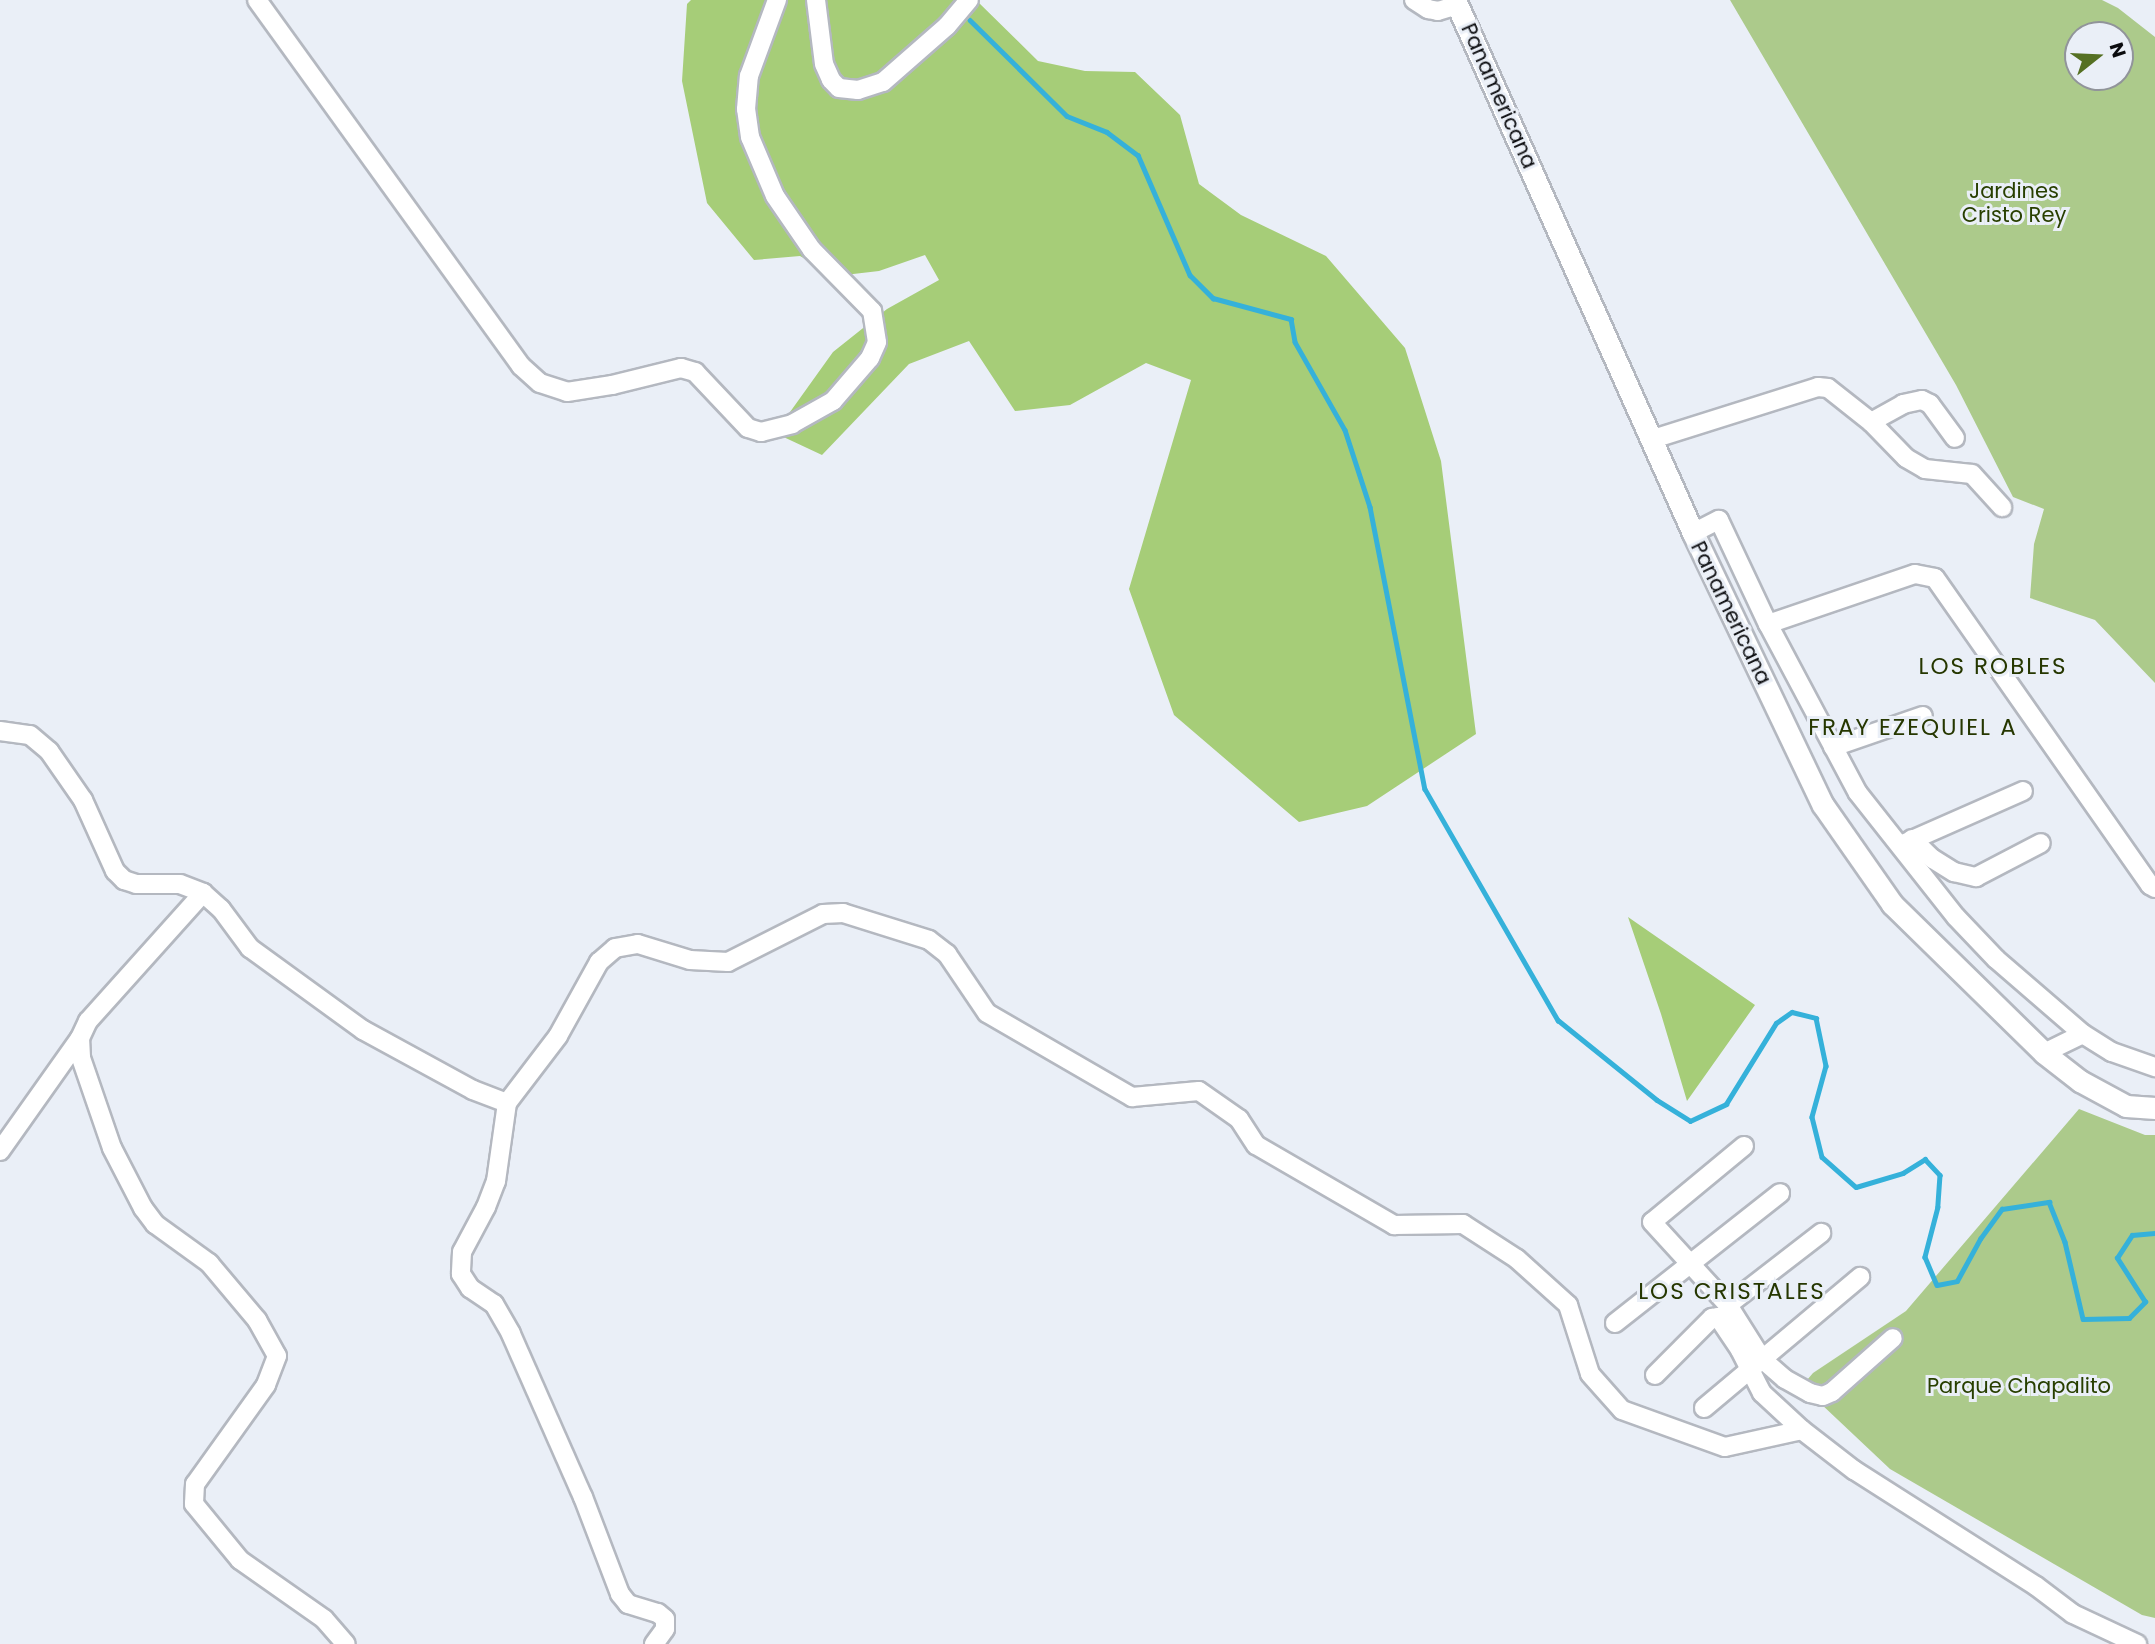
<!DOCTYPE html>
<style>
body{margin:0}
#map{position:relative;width:2155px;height:1644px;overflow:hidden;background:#eaeff7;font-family:Poppins,sans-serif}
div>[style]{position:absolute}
.green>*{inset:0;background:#acca8b}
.forest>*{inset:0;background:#a6cd78}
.stream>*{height:4.5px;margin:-2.25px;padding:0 2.25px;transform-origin:2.25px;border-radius:2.25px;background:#35b1da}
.roads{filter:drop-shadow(2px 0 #b4b8c0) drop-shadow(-2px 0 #b4b8c0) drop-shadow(0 2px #b4b8c0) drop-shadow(0 -2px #b4b8c0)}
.minor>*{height:18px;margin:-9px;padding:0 9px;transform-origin:9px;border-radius:9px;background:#fff}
.major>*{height:21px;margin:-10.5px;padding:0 10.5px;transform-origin:10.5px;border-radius:10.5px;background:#fff}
span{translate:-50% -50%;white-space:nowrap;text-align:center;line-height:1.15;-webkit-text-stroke:6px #eaeff7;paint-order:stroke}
.street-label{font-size:21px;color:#0b0c0f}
.park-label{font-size:21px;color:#283f00}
.neighbourhood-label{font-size:23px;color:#263700;letter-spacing:2px}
.north{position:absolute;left:2064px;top:21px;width:70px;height:70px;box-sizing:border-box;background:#eaeff7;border:2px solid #91949a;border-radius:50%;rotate:72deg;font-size:19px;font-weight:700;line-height:28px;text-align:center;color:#0b0c0f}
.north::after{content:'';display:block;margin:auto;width:24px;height:32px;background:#557023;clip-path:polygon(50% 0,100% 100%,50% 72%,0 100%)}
</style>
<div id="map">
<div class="green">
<div style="clip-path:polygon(evenodd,1730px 0,2102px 0,2118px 8px,2155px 37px,2155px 683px,2095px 620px,2030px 598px,2034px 544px,2044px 509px,2013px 497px,1956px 385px,1730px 0,2120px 35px,2120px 77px,2078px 77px,2078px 35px,2120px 35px)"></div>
<div style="clip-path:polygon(2079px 1109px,2145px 1135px,2155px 1135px,2155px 1618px,2142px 1615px,1890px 1469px,1802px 1386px,1813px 1373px,1906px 1311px)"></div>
</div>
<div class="forest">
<div style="clip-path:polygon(691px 0,976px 0,1038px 61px,1085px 71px,1135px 72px,1180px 115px,1199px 184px,1241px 215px,1326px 256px,1405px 348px,1441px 461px,1476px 734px,1367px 806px,1299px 822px,1174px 715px,1129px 589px,1191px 380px,1146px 363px,1070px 405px,1015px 411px,969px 341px,909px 364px,822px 455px,775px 433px,833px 352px,887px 309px,939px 280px,925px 255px,879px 271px,836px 276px,800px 256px,754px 260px,707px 203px,682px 81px,687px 4px)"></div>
<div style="clip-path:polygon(1628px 917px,1755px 1005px,1687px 1101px,1661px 1014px)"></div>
</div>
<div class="stream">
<div style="left:970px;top:20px;width:136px;rotate:44.7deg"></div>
<div style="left:1067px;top:116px;width:43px;rotate:21.8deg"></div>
<div style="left:1107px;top:132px;width:39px;rotate:37deg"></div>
<div style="left:1138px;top:155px;width:131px;rotate:66.6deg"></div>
<div style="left:1190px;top:275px;width:33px;rotate:45deg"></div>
<div style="left:1213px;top:298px;width:81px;rotate:15.1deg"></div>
<div style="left:1291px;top:319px;width:23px;rotate:80deg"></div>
<div style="left:1295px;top:342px;width:101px;rotate:60.4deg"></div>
<div style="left:1345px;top:430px;width:81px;rotate:72deg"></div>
<div style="left:1370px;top:507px;width:287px;rotate:79deg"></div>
<div style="left:1425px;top:789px;width:267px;rotate:60.1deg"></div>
<div style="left:1558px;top:1020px;width:127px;rotate:38.9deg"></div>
<div style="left:1657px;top:1100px;width:39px;rotate:32deg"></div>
<div style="left:1690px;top:1121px;width:40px;rotate:-25deg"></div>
<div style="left:1726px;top:1104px;width:95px;rotate:-58.3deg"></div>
<div style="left:1776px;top:1023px;width:19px;rotate:-35deg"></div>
<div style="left:1792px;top:1012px;width:25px;rotate:14deg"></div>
<div style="left:1816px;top:1018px;width:49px;rotate:78.2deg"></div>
<div style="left:1826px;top:1066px;width:53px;rotate:105.4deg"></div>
<div style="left:1812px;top:1117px;width:41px;rotate:76deg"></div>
<div style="left:1822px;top:1157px;width:45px;rotate:41.4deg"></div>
<div style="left:1856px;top:1187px;width:49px;rotate:-16.6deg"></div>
<div style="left:1903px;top:1173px;width:26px;rotate:-32deg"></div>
<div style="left:1925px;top:1159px;width:22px;rotate:47deg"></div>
<div style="left:1940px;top:1175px;width:32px;rotate:94deg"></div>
<div style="left:1938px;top:1207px;width:52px;rotate:104.6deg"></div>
<div style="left:1925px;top:1257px;width:30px;rotate:67deg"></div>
<div style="left:1937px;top:1285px;width:20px;rotate:-11deg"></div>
<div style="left:1957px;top:1281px;width:48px;rotate:-61.3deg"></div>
<div style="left:1980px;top:1239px;width:37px;rotate:-54deg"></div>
<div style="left:2002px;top:1209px;width:48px;rotate:-8.5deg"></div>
<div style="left:2049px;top:1202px;width:43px;rotate:68.2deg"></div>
<div style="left:2065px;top:1242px;width:79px;rotate:76.8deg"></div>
<div style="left:2083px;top:1319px;width:46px;rotate:-1.2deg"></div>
<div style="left:2129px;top:1318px;width:23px;rotate:-45deg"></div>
<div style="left:2145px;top:1302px;width:52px;rotate:-122.5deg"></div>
<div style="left:2117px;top:1258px;width:27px;rotate:-57deg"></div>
<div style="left:2132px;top:1235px;width:23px;rotate:-5deg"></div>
</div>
<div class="roads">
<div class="minor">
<div style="left:257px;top:0;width:451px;rotate:54.2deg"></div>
<div style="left:521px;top:366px;width:25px;rotate:42deg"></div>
<div style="left:540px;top:383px;width:28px;rotate:18deg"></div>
<div style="left:567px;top:392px;width:46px;rotate:-8.8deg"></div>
<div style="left:612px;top:385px;width:71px;rotate:-13.8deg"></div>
<div style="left:681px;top:368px;width:15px;rotate:16deg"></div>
<div style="left:695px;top:372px;width:77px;rotate:46.6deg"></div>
<div style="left:748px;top:428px;width:14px;rotate:17deg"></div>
<div style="left:761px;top:432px;width:32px;rotate:-14deg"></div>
<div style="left:792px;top:424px;width:47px;rotate:-29.3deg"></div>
<div style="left:833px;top:401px;width:57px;rotate:-49.3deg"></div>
<div style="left:870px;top:358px;width:17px;rotate:-66deg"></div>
<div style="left:877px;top:342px;width:31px;rotate:-99deg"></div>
<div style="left:872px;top:311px;width:86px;rotate:-134.5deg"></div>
<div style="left:812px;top:250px;width:65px;rotate:-124.4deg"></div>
<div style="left:775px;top:196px;width:64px;rotate:-113deg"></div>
<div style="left:750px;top:137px;width:28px;rotate:-98deg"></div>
<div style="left:746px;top:109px;width:33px;rotate:-85deg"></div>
<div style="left:749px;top:76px;width:81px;rotate:-69.8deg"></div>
<div style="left:816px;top:0;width:64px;rotate:82.9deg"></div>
<div style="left:824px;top:64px;width:17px;rotate:66deg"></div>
<div style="left:831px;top:80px;width:11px;rotate:45deg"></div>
<div style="left:839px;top:88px;width:19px;rotate:6deg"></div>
<div style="left:858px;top:90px;width:26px;rotate:-18deg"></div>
<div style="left:883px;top:82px;width:85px;rotate:-41.2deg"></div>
<div style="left:947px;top:26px;width:34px;rotate:-50deg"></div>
<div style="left:1414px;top:0;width:17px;rotate:33deg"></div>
<div style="left:1428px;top:9px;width:10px;rotate:11deg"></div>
<div style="left:1438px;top:11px;width:21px;rotate:-17deg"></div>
<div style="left:1871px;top:422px;width:37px;rotate:-29deg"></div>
<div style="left:1903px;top:404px;width:19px;rotate:-12deg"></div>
<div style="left:1922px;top:400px;width:9px;rotate:27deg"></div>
<div style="left:1930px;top:404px;width:42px;rotate:53.7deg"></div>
<div style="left:1653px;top:439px;width:173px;rotate:-17.5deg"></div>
<div style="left:1818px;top:387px;width:10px;rotate:6deg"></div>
<div style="left:1828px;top:388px;width:55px;rotate:38.3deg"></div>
<div style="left:1871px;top:422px;width:50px;rotate:45.8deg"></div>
<div style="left:1906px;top:458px;width:22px;rotate:30deg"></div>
<div style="left:1925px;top:469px;width:47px;rotate:6.1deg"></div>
<div style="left:1972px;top:474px;width:45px;rotate:47.7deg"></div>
<div style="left:1693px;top:533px;width:29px;rotate:-27deg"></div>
<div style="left:1719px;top:520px;width:115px;rotate:64.8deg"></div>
<div style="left:1768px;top:624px;width:155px;rotate:-18.8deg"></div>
<div style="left:1915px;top:574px;width:20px;rotate:11deg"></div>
<div style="left:1935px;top:578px;width:375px;rotate:55deg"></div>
<div style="left:2150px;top:885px;width:6px;rotate:31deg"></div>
<div style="left:1768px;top:624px;width:191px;rotate:62deg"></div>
<div style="left:1858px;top:793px;width:158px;rotate:51.7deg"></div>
<div style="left:1956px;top:917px;width:58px;rotate:46.4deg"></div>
<div style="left:1996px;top:959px;width:115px;rotate:40.8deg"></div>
<div style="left:2083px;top:1034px;width:34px;rotate:32deg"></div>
<div style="left:2112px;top:1052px;width:46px;rotate:19.2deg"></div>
<div style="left:0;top:731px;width:30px;rotate:8deg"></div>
<div style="left:30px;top:735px;width:25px;rotate:40deg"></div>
<div style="left:49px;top:751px;width:60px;rotate:55.2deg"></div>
<div style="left:83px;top:800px;width:78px;rotate:65.7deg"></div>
<div style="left:115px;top:871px;width:13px;rotate:45deg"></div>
<div style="left:124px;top:880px;width:13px;rotate:18deg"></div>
<div style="left:136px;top:884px;width:44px"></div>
<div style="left:180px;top:884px;width:25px;rotate:21deg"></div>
<div style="left:203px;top:893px;width:24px;rotate:42deg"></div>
<div style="left:221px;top:909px;width:49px;rotate:53.4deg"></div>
<div style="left:250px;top:948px;width:140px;rotate:36deg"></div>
<div style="left:363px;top:1030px;width:125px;rotate:28.6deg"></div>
<div style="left:473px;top:1090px;width:36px;rotate:21deg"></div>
<div style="left:507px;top:1103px;width:84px;rotate:-52.7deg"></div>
<div style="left:558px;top:1036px;width:85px;rotate:-61deg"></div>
<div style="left:599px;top:962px;width:21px;rotate:-41deg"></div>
<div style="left:615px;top:948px;width:23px;rotate:-10deg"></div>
<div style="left:638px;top:944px;width:54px;rotate:17.1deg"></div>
<div style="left:690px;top:960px;width:38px;rotate:3deg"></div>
<div style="left:728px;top:962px;width:106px;rotate:-26.8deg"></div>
<div style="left:823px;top:914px;width:20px;rotate:-3deg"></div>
<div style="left:843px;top:913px;width:90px;rotate:17.4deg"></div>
<div style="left:929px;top:940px;width:23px;rotate:38deg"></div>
<div style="left:947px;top:954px;width:71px;rotate:55.9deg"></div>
<div style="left:987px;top:1013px;width:168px;rotate:30.1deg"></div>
<div style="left:1132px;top:1097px;width:67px;rotate:-5.1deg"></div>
<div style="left:1199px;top:1091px;width:49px;rotate:35deg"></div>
<div style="left:1239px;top:1119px;width:31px;rotate:57deg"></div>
<div style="left:1256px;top:1145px;width:160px;rotate:30.1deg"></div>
<div style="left:1394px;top:1225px;width:69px;rotate:-0.8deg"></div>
<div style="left:1463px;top:1224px;width:64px;rotate:32.9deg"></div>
<div style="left:1517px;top:1259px;width:69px;rotate:42deg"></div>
<div style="left:1568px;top:1305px;width:72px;rotate:72.3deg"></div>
<div style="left:1590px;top:1374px;width:48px;rotate:48.4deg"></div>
<div style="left:1622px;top:1410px;width:109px;rotate:19.8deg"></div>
<div style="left:1725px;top:1447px;width:79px;rotate:-12.4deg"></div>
<div style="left:1802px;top:1430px;width:66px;rotate:37.6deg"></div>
<div style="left:1854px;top:1470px;width:216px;rotate:32.5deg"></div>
<div style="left:2036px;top:1586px;width:46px;rotate:37.1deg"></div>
<div style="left:2073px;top:1614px;width:71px;rotate:25.1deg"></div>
<div style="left:1833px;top:747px;width:95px;rotate:-19deg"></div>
<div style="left:1912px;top:839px;width:29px;rotate:44deg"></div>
<div style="left:1933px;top:859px;width:25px;rotate:32deg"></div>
<div style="left:1954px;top:872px;width:23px;rotate:13deg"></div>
<div style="left:1976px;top:877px;width:73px;rotate:-27.6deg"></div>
<div style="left:1903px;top:844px;width:131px;rotate:-23.8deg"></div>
<div style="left:203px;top:893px;width:172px;rotate:131.9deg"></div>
<div style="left:88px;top:1021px;width:19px;rotate:115deg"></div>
<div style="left:80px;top:1038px;width:20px;rotate:87deg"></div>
<div style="left:81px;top:1058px;width:95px;rotate:71deg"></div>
<div style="left:112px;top:1148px;width:68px;rotate:62.7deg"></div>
<div style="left:143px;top:1208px;width:20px;rotate:53deg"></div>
<div style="left:155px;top:1224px;width:67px;rotate:35.8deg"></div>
<div style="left:209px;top:1263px;width:75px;rotate:49.9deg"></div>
<div style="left:257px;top:1320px;width:41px;rotate:60.9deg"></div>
<div style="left:277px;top:1356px;width:31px;rotate:111deg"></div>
<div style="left:266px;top:1385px;width:122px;rotate:125.6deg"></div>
<div style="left:195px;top:1484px;width:20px;rotate:93deg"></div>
<div style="left:194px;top:1504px;width:72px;rotate:50.6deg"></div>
<div style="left:240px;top:1560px;width:103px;rotate:35.1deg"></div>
<div style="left:324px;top:1619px;width:33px;rotate:49deg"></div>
<div style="left:2044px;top:1053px;width:43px;rotate:-26deg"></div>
<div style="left:507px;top:1103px;width:79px;rotate:98deg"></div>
<div style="left:496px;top:1181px;width:28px;rotate:111deg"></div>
<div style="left:486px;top:1207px;width:51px;rotate:118.1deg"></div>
<div style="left:462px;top:1252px;width:22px;rotate:93deg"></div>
<div style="left:461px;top:1274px;width:17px;rotate:57deg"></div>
<div style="left:470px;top:1288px;width:29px;rotate:34deg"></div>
<div style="left:494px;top:1304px;width:34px;rotate:60deg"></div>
<div style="left:511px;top:1334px;width:178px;rotate:66.2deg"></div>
<div style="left:583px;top:1497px;width:104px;rotate:69.1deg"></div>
<div style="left:620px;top:1594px;width:13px;rotate:51deg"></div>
<div style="left:628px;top:1604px;width:31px;rotate:17deg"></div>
<div style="left:658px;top:1613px;width:9px;rotate:41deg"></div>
<div style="left:665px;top:1619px;width:10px;rotate:90deg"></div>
<div style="left:665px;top:1629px;width:19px;rotate:126deg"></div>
<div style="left:1744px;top:1146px;width:119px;rotate:140.4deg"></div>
<div style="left:1652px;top:1222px;width:113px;rotate:47.5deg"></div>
<div style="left:1728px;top:1305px;width:64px;rotate:57.8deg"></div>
<div style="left:1762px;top:1359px;width:30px;rotate:41deg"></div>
<div style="left:1785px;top:1379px;width:29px;rotate:29deg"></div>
<div style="left:1810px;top:1393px;width:13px;rotate:13deg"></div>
<div style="left:1823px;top:1396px;width:10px;rotate:-24deg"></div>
<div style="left:1832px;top:1392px;width:81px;rotate:-41.5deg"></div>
<div style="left:0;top:1151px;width:138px;rotate:-54.7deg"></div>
<div style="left:1728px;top:1305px;width:118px;rotate:-37.7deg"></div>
<div style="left:1615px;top:1323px;width:210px;rotate:-38.2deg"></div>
<div style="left:1655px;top:1375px;width:81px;rotate:-45deg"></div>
<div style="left:1712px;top:1318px;width:6px;rotate:-9deg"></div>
<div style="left:1718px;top:1317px;width:40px;rotate:56deg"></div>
<div style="left:1740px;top:1350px;width:48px;rotate:62.9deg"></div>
<div style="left:1762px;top:1393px;width:54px;rotate:42.8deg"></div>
<div style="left:1704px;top:1408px;width:204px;rotate:-40deg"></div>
</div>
<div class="major">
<div style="left:1455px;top:0;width:584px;rotate:65.94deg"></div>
<div style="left:1693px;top:533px;width:301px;rotate:64.5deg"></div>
<div style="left:1823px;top:805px;width:121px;rotate:55.1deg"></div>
<div style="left:1892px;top:904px;width:213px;rotate:44.4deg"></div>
<div style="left:2044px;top:1053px;width:46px;rotate:37.9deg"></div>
<div style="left:2080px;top:1081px;width:52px;rotate:28.5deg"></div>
<div style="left:2126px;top:1106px;width:29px;rotate:4deg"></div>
</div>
</div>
<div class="street-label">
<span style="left:1499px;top:96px;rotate:66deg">Panamericana</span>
<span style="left:1731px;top:613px;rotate:64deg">Panamericana</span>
</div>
<div class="park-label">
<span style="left:2014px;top:203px">Jardines<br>Cristo Rey</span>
<span style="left:2019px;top:1386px">Parque Chapalito</span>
</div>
<div class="neighbourhood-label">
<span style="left:1993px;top:666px">LOS ROBLES</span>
<span style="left:1913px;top:727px">FRAY EZEQUIEL A</span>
<span style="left:1732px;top:1291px">LOS CRISTALES</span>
</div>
<div class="north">N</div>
</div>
